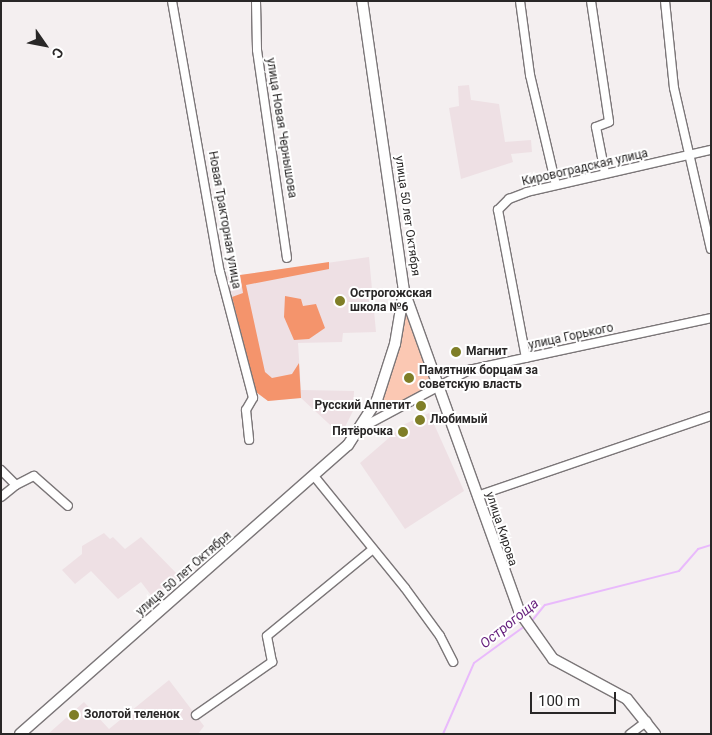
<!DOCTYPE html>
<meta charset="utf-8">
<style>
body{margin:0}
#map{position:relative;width:712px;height:735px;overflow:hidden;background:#f4eff0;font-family:Roboto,sans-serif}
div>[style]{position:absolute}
.built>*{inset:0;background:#eee0e4}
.green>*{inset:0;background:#fbc8b3}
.forest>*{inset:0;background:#f4946c}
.stream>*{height:2px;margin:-1px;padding:0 1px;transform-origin:1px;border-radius:1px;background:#e9bafc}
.roads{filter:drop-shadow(1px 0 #7b7678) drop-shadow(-1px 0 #7b7678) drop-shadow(0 1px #7b7678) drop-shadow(0 -1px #7b7678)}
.minor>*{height:8px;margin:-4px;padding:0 4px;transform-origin:4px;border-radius:4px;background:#fff}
.major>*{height:10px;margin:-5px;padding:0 5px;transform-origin:5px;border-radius:5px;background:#fff}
.dots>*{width:14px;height:14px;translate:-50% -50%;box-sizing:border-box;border:2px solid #fff;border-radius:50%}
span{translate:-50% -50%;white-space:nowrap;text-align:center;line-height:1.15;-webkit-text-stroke:4px #fff;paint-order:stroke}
.street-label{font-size:12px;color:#292727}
.poi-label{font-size:12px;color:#292727;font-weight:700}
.left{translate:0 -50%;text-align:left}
.right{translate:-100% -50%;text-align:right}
.water-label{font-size:14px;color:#641d7c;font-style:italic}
.frame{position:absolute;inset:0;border:2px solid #292727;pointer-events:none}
.north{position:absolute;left:20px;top:20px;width:50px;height:50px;-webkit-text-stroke:4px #fff;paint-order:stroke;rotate:123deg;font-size:14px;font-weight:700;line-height:20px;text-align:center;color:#292727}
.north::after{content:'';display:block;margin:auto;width:18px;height:22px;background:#292727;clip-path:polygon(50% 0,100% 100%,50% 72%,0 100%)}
.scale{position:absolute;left:530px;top:692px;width:86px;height:22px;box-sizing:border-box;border:2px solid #292727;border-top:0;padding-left:6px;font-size:15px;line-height:18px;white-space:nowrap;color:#292727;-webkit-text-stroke:4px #fff;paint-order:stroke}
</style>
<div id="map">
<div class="built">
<div style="clip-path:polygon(469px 85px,471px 100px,499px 104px,505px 142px,531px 140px,532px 152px,511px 154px,513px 162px,461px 179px,449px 108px,459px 106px,458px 86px)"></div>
<div style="clip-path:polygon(369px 257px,376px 332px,343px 333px,342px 342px,298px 343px,301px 390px,354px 391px,353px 411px,341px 435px,301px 398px,268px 401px,256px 392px,227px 277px)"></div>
<div style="clip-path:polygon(429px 413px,464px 491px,405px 529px,360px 463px,405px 424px)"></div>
<div style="clip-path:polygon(104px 533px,110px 539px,113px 537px,125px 549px,141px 537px,180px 577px,154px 599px,141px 582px,118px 599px,91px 571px,75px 584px,62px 570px,82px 554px,82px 546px)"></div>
<div style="clip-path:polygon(169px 680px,204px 726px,198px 734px,48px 734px,84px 702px,109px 729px)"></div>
</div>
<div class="green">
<div style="clip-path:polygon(407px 308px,431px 381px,427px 388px,387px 409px,381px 404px)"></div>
</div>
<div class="forest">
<div style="clip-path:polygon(329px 262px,329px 269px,246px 285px,265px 372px,272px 378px,292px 374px,299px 363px,301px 398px,268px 401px,256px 392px,232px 297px,243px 293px,240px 275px)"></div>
<div style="clip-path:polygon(285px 296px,301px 299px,303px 306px,316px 304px,325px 328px,309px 339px,294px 340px,284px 317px)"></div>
</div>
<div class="stream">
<div style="left:531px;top:622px;width:22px;rotate:-51deg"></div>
<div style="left:545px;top:605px;width:138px;rotate:-14.2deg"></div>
<div style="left:679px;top:571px;width:29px;rotate:-49deg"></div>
<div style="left:698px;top:549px;width:14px;rotate:-17deg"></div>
<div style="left:443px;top:734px;width:77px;rotate:-66.4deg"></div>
<div style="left:474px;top:663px;width:63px;rotate:-36deg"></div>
</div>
<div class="roads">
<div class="minor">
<div style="left:172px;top:1px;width:275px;rotate:80deg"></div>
<div style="left:220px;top:272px;width:130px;rotate:75.3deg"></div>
<div style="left:253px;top:398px;width:14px;rotate:120deg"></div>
<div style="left:246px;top:410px;width:30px;rotate:84deg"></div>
<div style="left:256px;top:1px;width:49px;rotate:88.8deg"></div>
<div style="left:257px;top:50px;width:210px;rotate:81.8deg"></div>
<div style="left:520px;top:1px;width:75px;rotate:82.3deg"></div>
<div style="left:530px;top:75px;width:113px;rotate:76.7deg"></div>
<div style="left:591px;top:1px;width:122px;rotate:81.5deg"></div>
<div style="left:609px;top:122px;width:14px;rotate:159deg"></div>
<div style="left:596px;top:127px;width:47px;rotate:78.9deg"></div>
<div style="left:665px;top:1px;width:87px;rotate:84.1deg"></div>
<div style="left:674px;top:88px;width:165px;rotate:77.1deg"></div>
<div style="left:526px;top:358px;width:151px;rotate:-100.7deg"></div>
<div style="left:498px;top:210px;width:16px;rotate:-45deg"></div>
<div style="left:509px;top:199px;width:19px;rotate:-21deg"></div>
<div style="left:527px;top:192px;width:189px;rotate:-12.9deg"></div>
<div style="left:361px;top:428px;width:123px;rotate:-28.2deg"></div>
<div style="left:469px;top:370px;width:248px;rotate:-12.1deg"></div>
<div style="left:1px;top:470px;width:21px;rotate:45deg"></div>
<div style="left:16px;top:485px;width:19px;rotate:141deg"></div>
<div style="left:314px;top:476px;width:144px;rotate:50.9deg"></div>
<div style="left:405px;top:588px;width:59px;rotate:53.9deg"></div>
<div style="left:440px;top:636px;width:29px;rotate:63deg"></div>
<div style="left:16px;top:485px;width:20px;rotate:-27deg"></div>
<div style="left:34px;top:476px;width:45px;rotate:41.4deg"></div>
<div style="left:477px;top:496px;width:247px;rotate:-18.9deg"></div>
<div style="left:196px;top:715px;width:93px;rotate:-34.9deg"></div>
<div style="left:272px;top:662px;width:26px;rotate:-101deg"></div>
<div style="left:267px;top:636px;width:137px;rotate:-39.4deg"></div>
<div style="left:630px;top:734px;width:21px;rotate:-37deg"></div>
</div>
<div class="major">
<div style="left:404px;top:291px;width:340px;rotate:70.2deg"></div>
<div style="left:519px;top:611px;width:59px;rotate:54.7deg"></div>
<div style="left:553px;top:659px;width:84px;rotate:28.4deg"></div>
<div style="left:627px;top:699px;width:45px;rotate:51.3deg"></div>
<div style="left:20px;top:734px;width:437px;rotate:-41.4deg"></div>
<div style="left:348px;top:445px;width:54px;rotate:-57.2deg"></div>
<div style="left:377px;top:400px;width:59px;rotate:-72.2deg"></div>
<div style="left:395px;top:344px;width:54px;rotate:-80.4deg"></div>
<div style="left:404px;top:291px;width:293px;rotate:-98.2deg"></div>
</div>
</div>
<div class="dots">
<div style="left:340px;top:301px;background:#7f7e27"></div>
<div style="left:456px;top:352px;background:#7f7e27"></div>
<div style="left:409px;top:378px;background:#7f7e27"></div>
<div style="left:421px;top:406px;background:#7f7e27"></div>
<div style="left:420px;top:420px;background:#7f7e27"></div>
<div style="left:403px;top:432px;background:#7f7e27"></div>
<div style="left:74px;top:715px;background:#7f7e27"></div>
</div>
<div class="street-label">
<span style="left:281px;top:128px;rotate:81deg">улица Новая Чернышова</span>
<span style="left:585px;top:168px;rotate:-13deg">Кировоградская улица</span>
<span style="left:407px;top:216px;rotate:82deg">улица 50 лет Октября</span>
<span style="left:224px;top:220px;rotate:80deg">Новая Тракторная улица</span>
<span style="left:571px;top:337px;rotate:-12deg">улица Горького</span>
<span style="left:501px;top:529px;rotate:72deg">улица Кирова</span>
<span style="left:184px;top:574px;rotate:-41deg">улица 50 лет Октября</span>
</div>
<div class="poi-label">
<span class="left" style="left:350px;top:301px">Острогожская<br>школа №6</span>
<span class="left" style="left:466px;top:352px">Магнит</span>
<span class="left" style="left:419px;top:378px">Памятник борцам за<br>советскую власть</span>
<span class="right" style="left:411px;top:406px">Русский Аппетит</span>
<span class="left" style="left:430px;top:420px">Любимый</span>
<span class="right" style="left:393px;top:432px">Пятёрочка</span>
<span class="left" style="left:84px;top:715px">Золотой теленок</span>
</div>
<div class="water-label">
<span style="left:509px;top:623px;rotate:-39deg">Острогоща</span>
</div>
<div class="frame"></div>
<div class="north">С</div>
<div class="scale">100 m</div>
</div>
